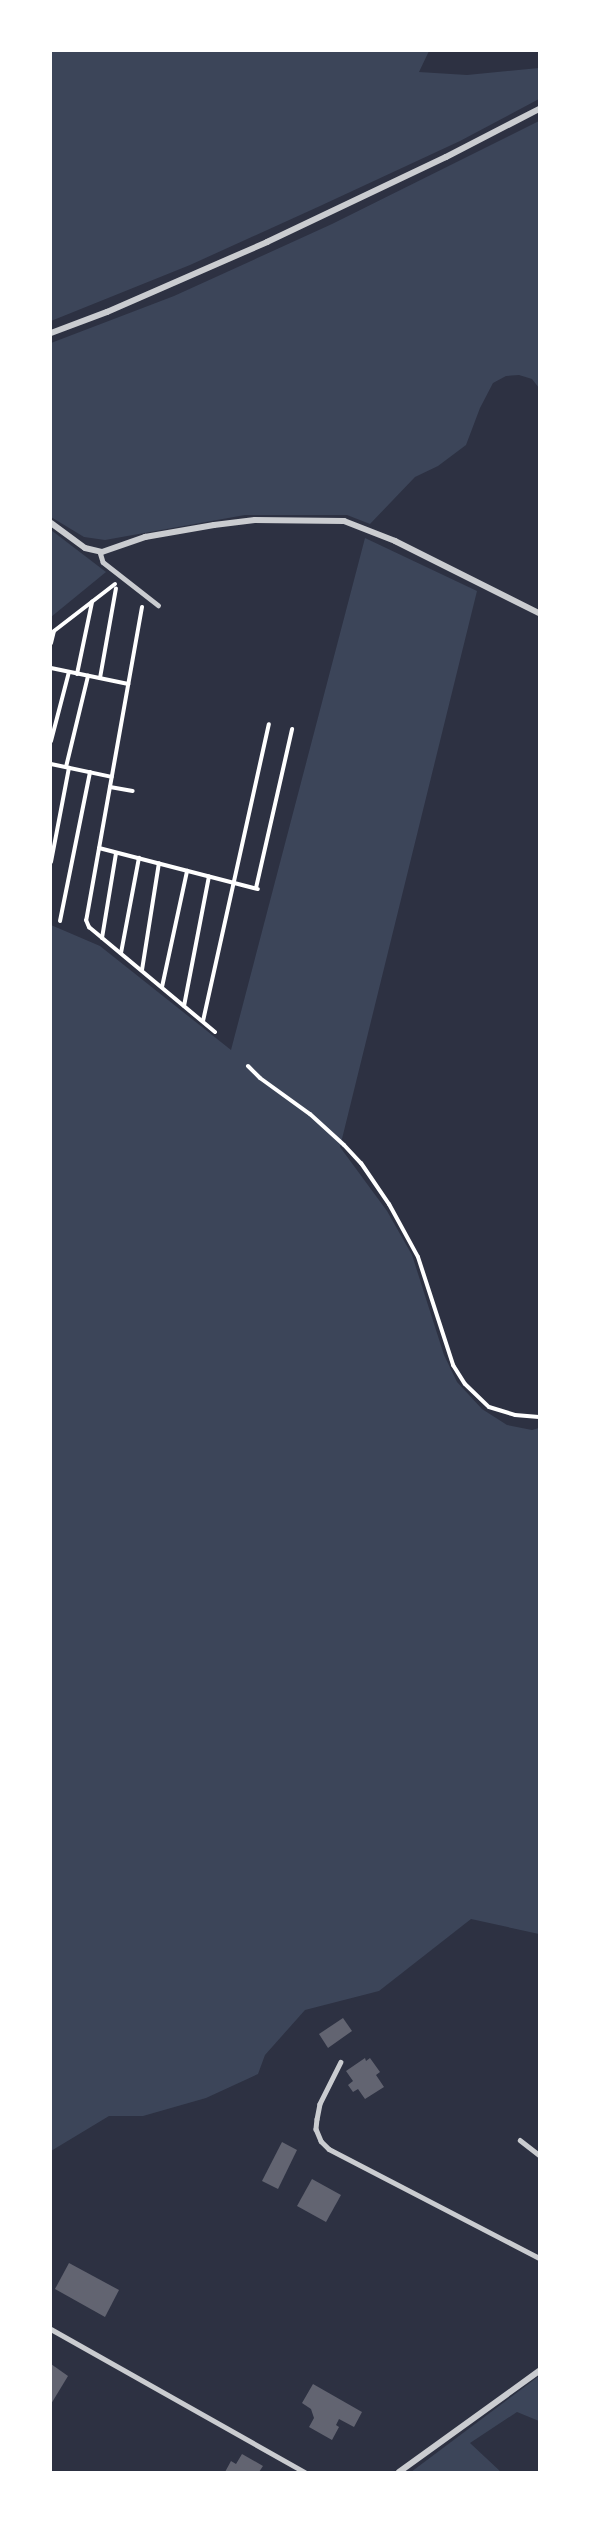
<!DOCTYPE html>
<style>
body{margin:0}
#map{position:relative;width:590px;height:2523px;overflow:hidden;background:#2d3142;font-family:"Noto Sans",sans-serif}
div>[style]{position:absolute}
.green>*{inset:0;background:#3c4559}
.building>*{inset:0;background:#626471}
.path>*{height:4px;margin:-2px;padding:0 2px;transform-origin:2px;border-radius:2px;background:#fff}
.service>*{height:4.5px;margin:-2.25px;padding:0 2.25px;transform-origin:2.25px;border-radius:2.25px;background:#caccd0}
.minor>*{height:6px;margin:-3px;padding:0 3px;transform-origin:3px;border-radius:3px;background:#caccd0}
span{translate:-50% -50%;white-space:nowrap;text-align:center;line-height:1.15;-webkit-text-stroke:4.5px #fff;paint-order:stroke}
.frame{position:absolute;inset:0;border:52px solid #fff;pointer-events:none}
</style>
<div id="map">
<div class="green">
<div style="clip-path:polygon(51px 51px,429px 51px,419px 72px,467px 75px,539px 68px,539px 99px,460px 141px,320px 206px,190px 265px,51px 321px)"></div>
<div style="clip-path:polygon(539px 121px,539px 388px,532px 379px,519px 375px,506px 376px,493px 383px,480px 408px,466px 445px,438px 466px,415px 477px,370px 524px,347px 515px,245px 515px,105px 540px,84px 537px,51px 517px,51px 343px,174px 296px,332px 224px)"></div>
<div style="clip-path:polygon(51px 530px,106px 572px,51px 617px)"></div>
<div style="clip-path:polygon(365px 538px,477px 591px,340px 1147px,387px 1211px,412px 1255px,444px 1355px,457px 1382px,482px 1409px,507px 1425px,532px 1430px,539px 1428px,539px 1934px,471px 1919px,379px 1991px,305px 2010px,265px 2055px,258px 2074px,206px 2098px,143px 2116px,109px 2116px,51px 2151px,51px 925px,100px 946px,231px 1050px)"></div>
<div style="clip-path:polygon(539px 2376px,539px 2421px,517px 2412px,470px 2443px,501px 2472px,411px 2472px)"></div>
</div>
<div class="building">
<div style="clip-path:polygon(343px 2018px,352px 2031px,328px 2048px,319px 2034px)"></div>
<div style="clip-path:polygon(365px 2058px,366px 2061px,370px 2058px,380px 2072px,376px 2075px,384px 2087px,365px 2099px,358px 2089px,353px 2092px,348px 2085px,353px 2081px,346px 2071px)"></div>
<div style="clip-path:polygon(282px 2142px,297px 2150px,278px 2189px,262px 2181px)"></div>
<div style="clip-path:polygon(312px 2179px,341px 2195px,326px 2222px,297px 2206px)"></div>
<div style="clip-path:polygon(69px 2263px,119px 2290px,105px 2317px,55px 2289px)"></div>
<div style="clip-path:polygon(51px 2364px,68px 2376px,51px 2404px)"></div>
<div style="clip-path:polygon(313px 2384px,362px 2412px,354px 2427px,339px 2419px,336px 2425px,339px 2427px,332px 2440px,309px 2427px,314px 2418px,311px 2409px,302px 2403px)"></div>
<div style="clip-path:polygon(242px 2454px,263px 2466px,259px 2472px,225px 2472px,231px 2461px,236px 2464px)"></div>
</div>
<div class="path">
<div style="left:142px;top:607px;width:318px;rotate:100.1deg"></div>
<div style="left:86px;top:920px;width:8px;rotate:67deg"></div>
<div style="left:89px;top:927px;width:164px;rotate:39.8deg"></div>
<div style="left:51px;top:643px;width:12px;rotate:-76deg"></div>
<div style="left:54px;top:631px;width:77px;rotate:-37.6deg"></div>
<div style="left:51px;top:668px;width:79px;rotate:11.7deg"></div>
<div style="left:77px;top:674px;width:74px;rotate:-78.2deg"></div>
<div style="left:100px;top:678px;width:91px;rotate:-79.9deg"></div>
<div style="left:51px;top:741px;width:71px;rotate:-75.4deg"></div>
<div style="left:51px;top:764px;width:62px;rotate:12deg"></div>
<div style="left:66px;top:767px;width:94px;rotate:-76.4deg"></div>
<div style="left:110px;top:787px;width:23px;rotate:10deg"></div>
<div style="left:99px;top:848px;width:164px;rotate:14.5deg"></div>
<div style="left:51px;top:862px;width:96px;rotate:-79.2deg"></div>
<div style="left:256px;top:888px;width:163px;rotate:-77.2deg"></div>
<div style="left:60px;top:921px;width:152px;rotate:-78.6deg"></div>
<div style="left:102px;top:938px;width:86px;rotate:-80.6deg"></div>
<div style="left:121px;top:953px;width:97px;rotate:-79.3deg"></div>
<div style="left:142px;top:970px;width:108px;rotate:-81deg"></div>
<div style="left:162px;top:987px;width:119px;rotate:-77.8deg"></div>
<div style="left:184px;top:1006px;width:132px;rotate:-79.1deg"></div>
<div style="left:203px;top:1021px;width:304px;rotate:-77.5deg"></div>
<div style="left:248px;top:1066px;width:17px;rotate:45deg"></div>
<div style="left:260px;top:1078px;width:62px;rotate:35.8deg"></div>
<div style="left:310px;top:1114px;width:46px;rotate:42.4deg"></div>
<div style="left:344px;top:1145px;width:25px;rotate:47deg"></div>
<div style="left:361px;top:1163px;width:50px;rotate:55.7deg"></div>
<div style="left:389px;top:1204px;width:60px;rotate:61.3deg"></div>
<div style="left:418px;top:1257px;width:114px;rotate:72deg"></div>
<div style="left:453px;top:1365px;width:22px;rotate:58deg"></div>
<div style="left:465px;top:1384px;width:33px;rotate:44deg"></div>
<div style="left:489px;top:1407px;width:27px;rotate:17deg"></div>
<div style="left:515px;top:1415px;width:24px;rotate:5deg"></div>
</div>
<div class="service">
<div style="left:100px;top:552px;width:10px;rotate:73deg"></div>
<div style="left:103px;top:562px;width:70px;rotate:38deg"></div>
<div style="left:341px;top:2062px;width:47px;rotate:116.6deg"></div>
<div style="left:320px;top:2104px;width:15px;rotate:101deg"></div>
<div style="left:317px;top:2119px;width:10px;rotate:96deg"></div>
<div style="left:316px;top:2129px;width:13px;rotate:67deg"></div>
<div style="left:321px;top:2141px;width:11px;rotate:45deg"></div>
<div style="left:329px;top:2149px;width:237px;rotate:27.4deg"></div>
<div style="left:520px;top:2140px;width:24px;rotate:38deg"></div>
<div style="left:51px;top:2329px;width:291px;rotate:29.4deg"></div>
</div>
<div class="minor">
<div style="left:51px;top:333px;width:60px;rotate:-20.6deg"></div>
<div style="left:107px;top:312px;width:175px;rotate:-23.6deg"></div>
<div style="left:267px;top:242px;width:198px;rotate:-25.4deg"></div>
<div style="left:446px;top:157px;width:105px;rotate:-27.3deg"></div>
<div style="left:51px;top:523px;width:42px;rotate:36.3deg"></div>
<div style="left:85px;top:548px;width:17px;rotate:13deg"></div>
<div style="left:102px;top:552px;width:46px;rotate:-19.2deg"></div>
<div style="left:145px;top:537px;width:70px;rotate:-9.9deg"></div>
<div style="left:214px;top:525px;width:41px;rotate:-7deg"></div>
<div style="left:255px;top:520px;width:89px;rotate:0.6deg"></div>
<div style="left:344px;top:521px;width:55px;rotate:21.4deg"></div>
<div style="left:395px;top:541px;width:161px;rotate:26.6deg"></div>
<div style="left:399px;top:2472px;width:173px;rotate:-35.8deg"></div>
</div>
<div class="frame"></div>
</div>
